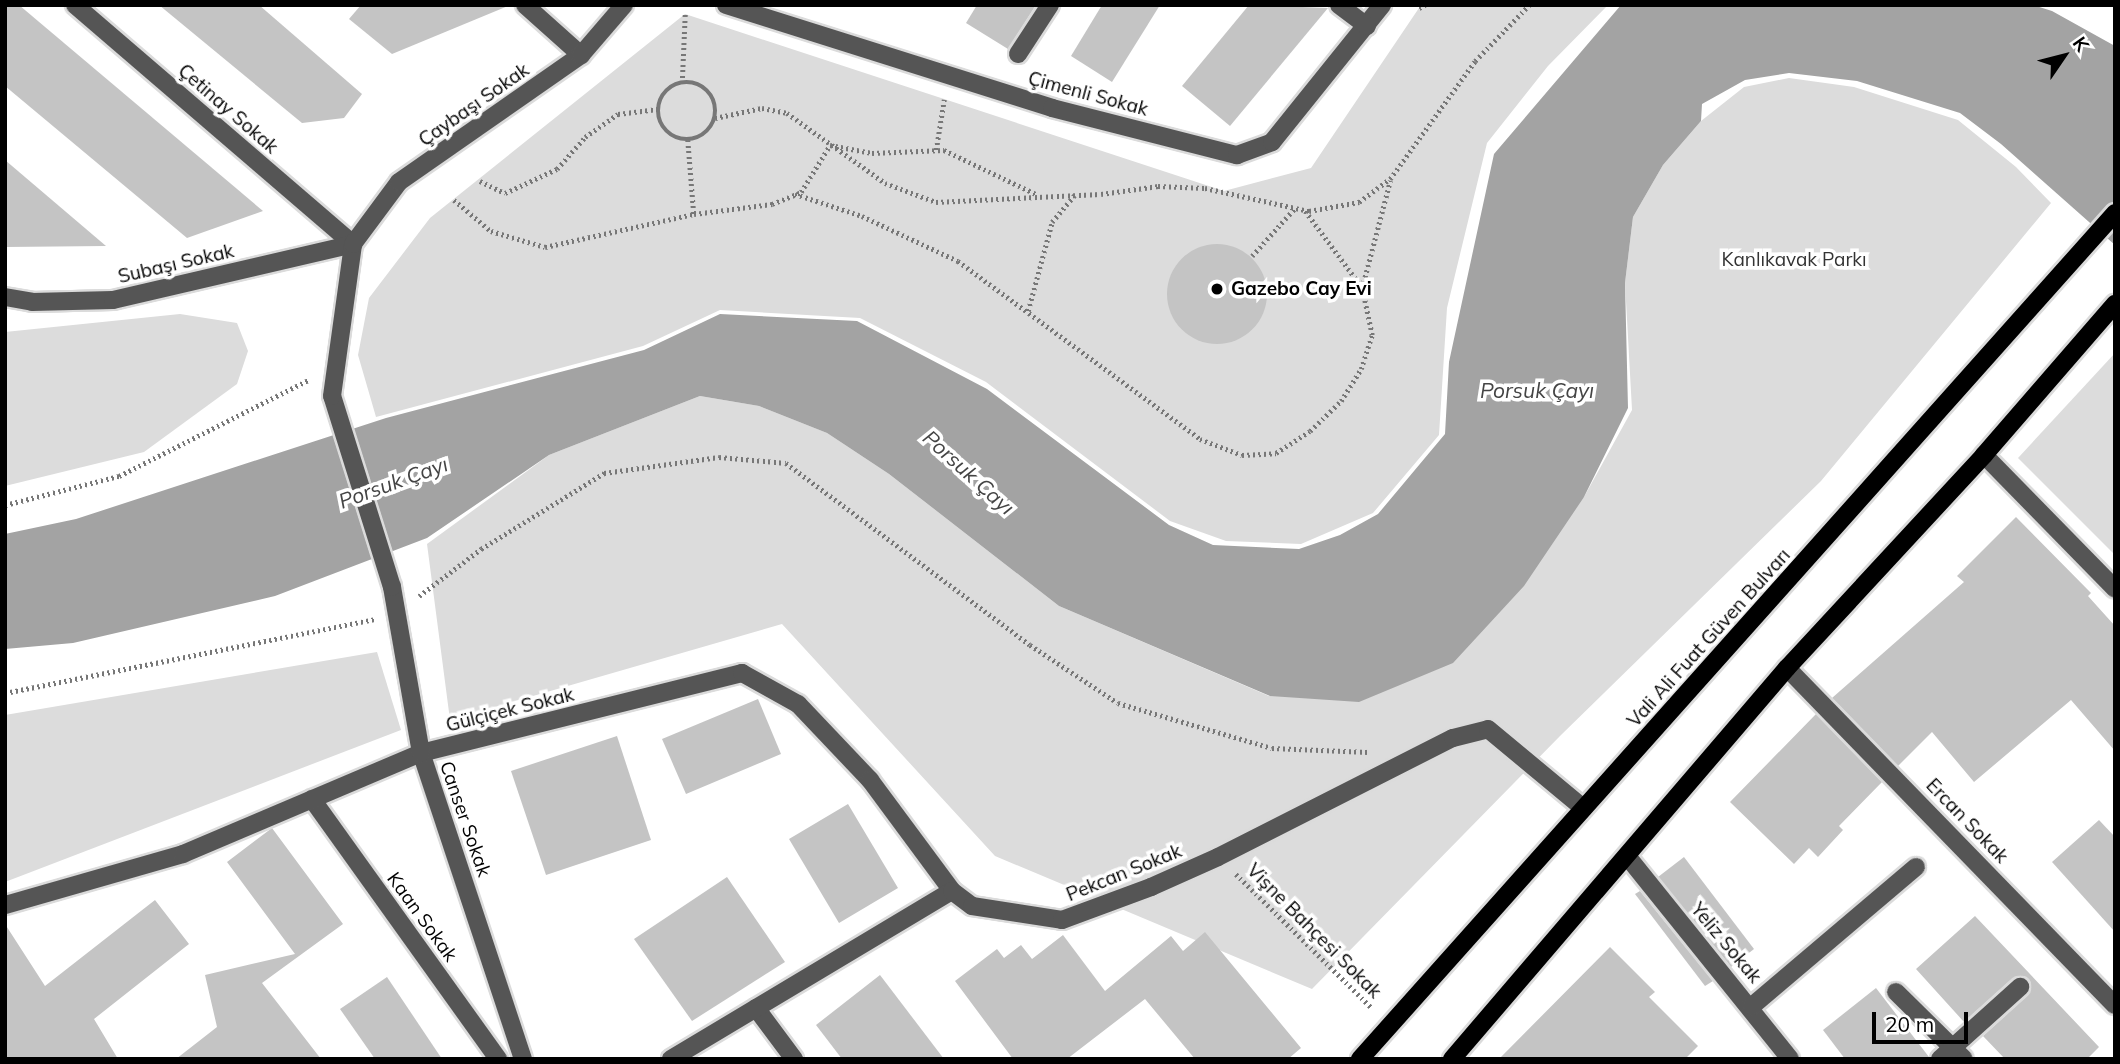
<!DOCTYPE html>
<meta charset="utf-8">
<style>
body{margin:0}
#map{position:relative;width:2120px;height:1064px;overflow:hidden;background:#fff;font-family:Mulish,sans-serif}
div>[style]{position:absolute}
.green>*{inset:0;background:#dcdcdc}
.water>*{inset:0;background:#a3a3a3}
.building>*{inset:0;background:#c4c4c4}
.round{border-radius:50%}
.path>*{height:4.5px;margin-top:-2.25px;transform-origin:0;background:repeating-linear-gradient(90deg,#777 0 2px,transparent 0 5.5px)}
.path>.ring{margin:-2.25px;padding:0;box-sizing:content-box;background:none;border:4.5px solid #777;border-radius:50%}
.roads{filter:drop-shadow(2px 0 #dbdbdb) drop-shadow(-2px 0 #dbdbdb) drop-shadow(0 2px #dbdbdb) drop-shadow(0 -2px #dbdbdb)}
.minor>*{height:18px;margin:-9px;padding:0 9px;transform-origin:9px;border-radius:9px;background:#555}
.major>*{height:18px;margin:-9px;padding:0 9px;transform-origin:9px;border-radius:9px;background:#000}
.dots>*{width:19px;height:19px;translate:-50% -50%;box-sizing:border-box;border:4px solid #fff;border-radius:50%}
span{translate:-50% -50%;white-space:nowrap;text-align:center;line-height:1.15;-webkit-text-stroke:7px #fff;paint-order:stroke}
.street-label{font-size:19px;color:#000}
.park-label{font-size:19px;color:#333}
.poi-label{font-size:19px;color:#000;font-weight:700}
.left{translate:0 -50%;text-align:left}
.water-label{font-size:21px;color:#444;font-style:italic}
.frame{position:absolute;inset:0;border:7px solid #000;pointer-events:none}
.north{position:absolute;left:2029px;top:21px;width:70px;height:70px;-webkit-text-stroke:5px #fff;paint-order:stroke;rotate:55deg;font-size:19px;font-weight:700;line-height:28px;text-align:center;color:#000}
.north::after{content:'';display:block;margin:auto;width:24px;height:32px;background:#000;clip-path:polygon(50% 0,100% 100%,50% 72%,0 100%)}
.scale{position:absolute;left:1872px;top:1012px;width:96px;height:32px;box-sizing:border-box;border:4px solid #000;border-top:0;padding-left:9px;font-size:21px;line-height:24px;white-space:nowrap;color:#000;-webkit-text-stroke:5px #fff;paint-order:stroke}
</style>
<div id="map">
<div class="green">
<div style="clip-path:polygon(1421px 5px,1608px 5px,1548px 66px,1487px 143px,1447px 308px,1439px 435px,1373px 513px,1301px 544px,1226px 541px,1170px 521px,986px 382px,860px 318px,720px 310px,643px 346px,376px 417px,358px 355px,369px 298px,430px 218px,685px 14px,1224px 191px,1311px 168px)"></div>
<div style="clip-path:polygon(1789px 78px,1854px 87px,1958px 120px,2016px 167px,2051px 203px,1821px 481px,1560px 736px,1312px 989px,995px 856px,782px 624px,450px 720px,427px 544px,549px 455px,700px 396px,759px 406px,827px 433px,889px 474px,1059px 606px,1269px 696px,1584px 497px,1632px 410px,1625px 283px,1633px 217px,1663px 165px,1701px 121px,1744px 87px)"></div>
<div style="clip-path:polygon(180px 314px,237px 323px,248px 351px,237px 384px,144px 452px,5px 486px,5px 332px)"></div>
<div style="clip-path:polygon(2115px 353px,2115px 555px,2018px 458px)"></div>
<div style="clip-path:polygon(377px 652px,401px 730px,5px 882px,5px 715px)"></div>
</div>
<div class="water">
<div style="clip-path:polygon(1621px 5px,2033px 5px,2052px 11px,2115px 46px,2115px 245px,2001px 144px,1960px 113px,1857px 81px,1789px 73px,1745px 80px,1702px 104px,1701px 121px,1663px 165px,1633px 217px,1625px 283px,1628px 408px,1584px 497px,1524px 586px,1453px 663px,1359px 702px,1270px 696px,1059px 606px,889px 474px,827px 433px,759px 406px,700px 396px,549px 455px,427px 538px,275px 596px,73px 643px,5px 649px,5px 534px,76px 519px,386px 418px,644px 350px,720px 314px,857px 321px,987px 389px,1169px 525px,1213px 545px,1299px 549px,1340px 535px,1378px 514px,1445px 434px,1449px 362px,1494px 154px)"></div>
</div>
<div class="building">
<div style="clip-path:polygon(5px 5px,19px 5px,263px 211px,187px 238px,5px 86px)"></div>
<div style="clip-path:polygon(159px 5px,259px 5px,362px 94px,344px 118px,302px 123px)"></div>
<div style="clip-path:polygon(361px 5px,508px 5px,508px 6px,392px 54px,349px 19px)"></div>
<div style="clip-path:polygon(977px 5px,1036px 5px,1008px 49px,966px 23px)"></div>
<div style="clip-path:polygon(1102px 5px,1160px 5px,1112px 82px,1071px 56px)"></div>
<div style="clip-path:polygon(1249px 5px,1328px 8px,1230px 126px,1182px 86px)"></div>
<div style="clip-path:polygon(5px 160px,106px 246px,5px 247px)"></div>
<div class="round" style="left:1167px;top:244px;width:100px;height:100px"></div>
<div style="clip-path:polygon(2016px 517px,2091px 593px,2088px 596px,2115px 626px,2115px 751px,2071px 700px,1974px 782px,1932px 732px,1898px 766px,1832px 698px,1964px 582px,1957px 576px)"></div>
<div style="clip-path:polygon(758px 699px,781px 754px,686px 794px,662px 739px)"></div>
<div style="clip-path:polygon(1816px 714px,1882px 782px,1839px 826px,1843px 830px,1818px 857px,1809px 848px,1794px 864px,1730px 802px)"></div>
<div style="clip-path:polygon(617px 736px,651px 840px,546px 875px,511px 771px)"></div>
<div style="clip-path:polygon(848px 804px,898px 888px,839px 923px,789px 839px)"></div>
<div style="clip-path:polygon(2099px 820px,2115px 837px,2115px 932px,2052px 862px)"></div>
<div style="clip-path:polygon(272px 828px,343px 924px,262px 983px,321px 1059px,176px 1059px,217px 1027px,205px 975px,295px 954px,227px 862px)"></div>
<div style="clip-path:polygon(1684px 857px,1754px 949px,1731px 967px,1658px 877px)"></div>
<div style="clip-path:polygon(727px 877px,785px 962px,692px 1021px,634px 939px)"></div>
<div style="clip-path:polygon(1640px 891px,1713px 981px,1705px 986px,1635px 894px)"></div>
<div style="clip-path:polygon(155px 900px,189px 944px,94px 1019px,118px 1059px,5px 1059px,5px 924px,45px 986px)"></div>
<div style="clip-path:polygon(1975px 916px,2099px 1047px,2087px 1059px,2005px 1059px,1983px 1036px,2028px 995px,2031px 984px,2024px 976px,2012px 979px,1964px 1022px,1916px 969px)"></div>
<div style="clip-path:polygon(1205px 932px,1301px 1048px,1288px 1059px,1195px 1059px,1145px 999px,1067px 1059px,1013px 1059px,955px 981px,997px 949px,1004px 958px,1021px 945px,1032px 959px,1063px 935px,1105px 991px,1171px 936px,1183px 951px)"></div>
<div style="clip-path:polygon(1610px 947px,1655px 992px,1649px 997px,1698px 1046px,1685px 1059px,1499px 1059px)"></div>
<div style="clip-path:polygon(880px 975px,944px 1059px,842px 1059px,816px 1025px)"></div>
<div style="clip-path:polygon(387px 977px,442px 1059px,375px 1059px,340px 1009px)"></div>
<div style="clip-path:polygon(1876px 988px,1929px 1057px,1929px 1059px,1845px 1059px,1823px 1030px)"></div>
</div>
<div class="path">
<div style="left:1419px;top:8px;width:7px;rotate:-27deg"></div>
<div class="ring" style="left:658px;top:82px;width:53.5px;height:53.5px"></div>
<div style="left:682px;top:83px;width:69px;rotate:-87.5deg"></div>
<div style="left:715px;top:118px;width:48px;rotate:-12deg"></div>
<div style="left:762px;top:108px;width:25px;rotate:11deg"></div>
<div style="left:787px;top:113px;width:120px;rotate:35.5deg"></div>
<div style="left:885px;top:183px;width:54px;rotate:20.4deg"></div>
<div style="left:936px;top:202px;width:165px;rotate:-2.8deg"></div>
<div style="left:1101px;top:194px;width:58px;rotate:-8deg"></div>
<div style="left:1158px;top:186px;width:47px;rotate:2.4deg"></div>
<div style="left:1205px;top:188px;width:107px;rotate:12.5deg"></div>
<div style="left:1309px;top:211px;width:51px;rotate:-10.2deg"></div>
<div style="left:1359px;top:202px;width:39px;rotate:-37deg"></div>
<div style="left:1390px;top:179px;width:145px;rotate:-54.2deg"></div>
<div style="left:1475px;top:61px;width:78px;rotate:-46deg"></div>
<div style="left:688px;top:140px;width:74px;rotate:85.4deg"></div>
<div style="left:936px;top:150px;width:51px;rotate:-80.9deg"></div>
<div style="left:480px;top:181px;width:28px;rotate:26deg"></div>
<div style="left:505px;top:193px;width:57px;rotate:-24.8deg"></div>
<div style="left:557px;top:169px;width:43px;rotate:-48.8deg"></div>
<div style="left:585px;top:137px;width:40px;rotate:-34.9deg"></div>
<div style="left:618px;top:114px;width:40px;rotate:-7.1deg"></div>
<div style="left:795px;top:194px;width:71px;rotate:18.2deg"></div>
<div style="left:862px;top:216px;width:106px;rotate:25.1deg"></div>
<div style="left:958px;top:261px;width:300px;rotate:36.3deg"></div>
<div style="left:1200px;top:439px;width:45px;rotate:20.9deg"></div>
<div style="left:1242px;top:455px;width:34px;rotate:-3deg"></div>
<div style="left:1276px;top:453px;width:40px;rotate:-32.9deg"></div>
<div style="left:1310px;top:431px;width:43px;rotate:-44.1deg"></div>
<div style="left:1341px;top:401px;width:38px;rotate:-58deg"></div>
<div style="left:1361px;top:369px;width:36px;rotate:-72deg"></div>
<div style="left:1372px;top:335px;width:48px;rotate:-102deg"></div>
<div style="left:1362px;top:288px;width:97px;rotate:-126.6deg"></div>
<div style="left:454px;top:200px;width:48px;rotate:40deg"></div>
<div style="left:491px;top:231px;width:56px;rotate:16.5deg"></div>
<div style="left:545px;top:247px;width:153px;rotate:-12.5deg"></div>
<div style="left:694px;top:214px;width:79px;rotate:-7.3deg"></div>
<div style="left:772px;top:204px;width:31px;rotate:-22deg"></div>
<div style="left:801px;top:192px;width:55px;rotate:-58.3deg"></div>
<div style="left:830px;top:145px;width:43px;rotate:10.8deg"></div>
<div style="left:872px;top:153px;width:72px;rotate:-2.4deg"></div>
<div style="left:944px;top:150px;width:102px;rotate:25.6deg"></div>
<div style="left:1252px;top:256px;width:64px;rotate:-48.1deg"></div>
<div style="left:1362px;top:288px;width:111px;rotate:-75.3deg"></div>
<div style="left:1028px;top:311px;width:92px;rotate:-74.9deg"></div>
<div style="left:1052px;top:222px;width:35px;rotate:-50deg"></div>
<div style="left:5px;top:505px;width:118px;rotate:-14.3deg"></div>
<div style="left:119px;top:476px;width:214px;rotate:-26.9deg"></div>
<div style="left:419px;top:596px;width:78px;rotate:-37.2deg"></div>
<div style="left:481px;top:549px;width:145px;rotate:-31.7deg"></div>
<div style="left:604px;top:473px;width:116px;rotate:-7.9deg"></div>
<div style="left:719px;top:457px;width:67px;rotate:5.1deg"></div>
<div style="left:786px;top:463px;width:304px;rotate:36.7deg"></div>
<div style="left:1030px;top:645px;width:105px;rotate:33.4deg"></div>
<div style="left:1118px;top:703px;width:160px;rotate:16.3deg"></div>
<div style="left:1272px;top:748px;width:96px;rotate:2.4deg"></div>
<div style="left:5px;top:693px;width:377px;rotate:-11.3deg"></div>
<div style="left:1236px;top:874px;width:191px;rotate:44.6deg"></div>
</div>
<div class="roads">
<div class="minor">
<div style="left:75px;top:5px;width:367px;rotate:40.7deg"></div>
<div style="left:525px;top:5px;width:75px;rotate:41.8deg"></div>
<div style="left:726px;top:5px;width:342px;rotate:17.5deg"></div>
<div style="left:1052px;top:108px;width:191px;rotate:14.3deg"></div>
<div style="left:1237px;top:155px;width:37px;rotate:-20deg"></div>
<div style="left:1272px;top:142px;width:176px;rotate:-51.2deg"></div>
<div style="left:1339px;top:5px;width:35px;rotate:37deg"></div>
<div style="left:1018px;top:54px;width:59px;rotate:-56.9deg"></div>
<div style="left:5px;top:297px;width:27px;rotate:10deg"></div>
<div style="left:32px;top:302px;width:81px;rotate:-1.4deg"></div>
<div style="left:113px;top:300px;width:246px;rotate:-13.1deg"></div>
<div style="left:1984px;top:455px;width:187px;rotate:45.6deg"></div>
<div style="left:1787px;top:668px;width:470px;rotate:45.8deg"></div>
<div style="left:312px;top:799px;width:320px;rotate:54.4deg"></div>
<div style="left:1627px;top:856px;width:260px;rotate:51.2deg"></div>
<div style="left:5px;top:905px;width:185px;rotate:-16deg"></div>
<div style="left:183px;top:854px;width:259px;rotate:-23deg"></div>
<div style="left:421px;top:753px;width:331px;rotate:-14deg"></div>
<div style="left:742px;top:673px;width:64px;rotate:29deg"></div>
<div style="left:798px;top:704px;width:105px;rotate:46.5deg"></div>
<div style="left:870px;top:780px;width:138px;rotate:53.5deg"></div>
<div style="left:1896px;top:992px;width:95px;rotate:44.6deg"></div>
<div style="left:1752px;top:1006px;width:215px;rotate:-40.3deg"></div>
<div style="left:756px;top:1008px;width:64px;rotate:53.3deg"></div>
<div style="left:523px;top:1059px;width:323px;rotate:-108.4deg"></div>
<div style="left:421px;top:753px;width:169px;rotate:-99.9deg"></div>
<div style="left:392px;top:587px;width:200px;rotate:-107.4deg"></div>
<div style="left:332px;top:396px;width:153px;rotate:-82.1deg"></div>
<div style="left:353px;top:244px;width:77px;rotate:-53.4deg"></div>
<div style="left:399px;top:182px;width:222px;rotate:-34.9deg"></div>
<div style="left:581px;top:55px;width:66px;rotate:-49.3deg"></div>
<div style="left:671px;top:1059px;width:327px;rotate:-30.9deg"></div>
<div style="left:952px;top:891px;width:25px;rotate:37deg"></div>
<div style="left:972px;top:906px;width:91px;rotate:8.8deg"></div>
<div style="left:1062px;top:920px;width:95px;rotate:-20.3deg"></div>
<div style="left:1151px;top:887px;width:73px;rotate:-24.1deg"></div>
<div style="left:1218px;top:857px;width:263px;rotate:-26.9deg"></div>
<div style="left:1453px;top:738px;width:36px;rotate:-14deg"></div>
<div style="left:1488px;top:729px;width:124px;rotate:39.7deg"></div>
<div style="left:1940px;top:1059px;width:108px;rotate:-42deg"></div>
</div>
<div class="major">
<div style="left:1360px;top:1059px;width:1134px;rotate:-48.25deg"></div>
<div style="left:1452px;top:1059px;width:515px;rotate:-49.41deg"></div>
<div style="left:1787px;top:668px;width:290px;rotate:-47.2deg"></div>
<div style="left:1984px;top:455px;width:200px;rotate:-49.1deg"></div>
</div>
</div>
<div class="dots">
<div style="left:1217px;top:289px;background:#000"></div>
</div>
<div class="street-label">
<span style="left:1088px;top:94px;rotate:15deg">Çimenli Sokak</span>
<span style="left:474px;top:105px;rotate:-35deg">Çaybaşı Sokak</span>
<span style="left:228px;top:109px;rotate:41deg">Çetinay Sokak</span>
<span style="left:176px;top:264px;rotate:-13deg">Subaşı Sokak</span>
<span style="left:1709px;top:638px;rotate:-48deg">Vali Ali Fuat Güven Bulvarı</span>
<span style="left:510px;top:710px;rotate:-14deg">Gülçiçek Sokak</span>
<span style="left:465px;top:819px;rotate:71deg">Canser Sokak</span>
<span style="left:1967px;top:821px;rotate:46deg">Ercan Sokak</span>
<span style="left:1124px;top:873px;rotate:-22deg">Pekcan Sokak</span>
<span style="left:422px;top:917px;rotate:54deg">Kaan Sokak</span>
<span style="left:1314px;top:931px;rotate:45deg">Vişne Bahçesi Sokak</span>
<span style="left:1726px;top:943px;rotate:50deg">Yeliz Sokak</span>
</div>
<div class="park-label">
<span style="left:1794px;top:260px">Kanlıkavak Parkı</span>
</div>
<div class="poi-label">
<span class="left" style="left:1231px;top:289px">Gazebo Cay Evi</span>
</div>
<div class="water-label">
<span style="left:1537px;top:390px">Porsuk Çayı</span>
<span style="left:969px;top:472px;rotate:42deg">Porsuk Çayı</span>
<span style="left:393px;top:482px;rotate:-20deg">Porsuk Çayı</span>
</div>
<div class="frame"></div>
<div class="north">K</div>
<div class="scale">20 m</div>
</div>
